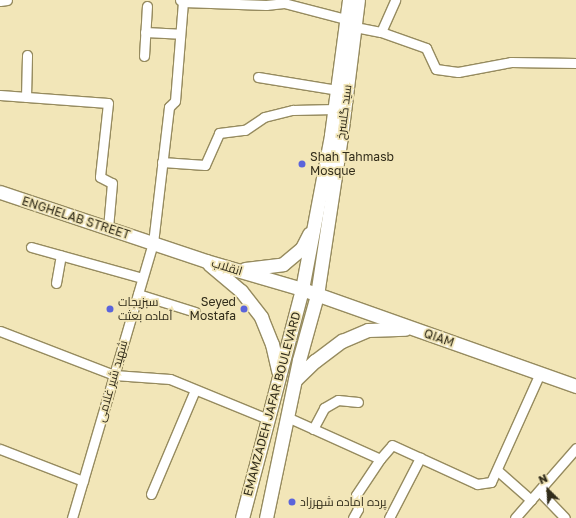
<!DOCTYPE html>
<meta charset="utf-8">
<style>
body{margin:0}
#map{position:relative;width:576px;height:518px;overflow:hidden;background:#f2e6b8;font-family:"Golos Text",Cairo,sans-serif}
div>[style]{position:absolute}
.roads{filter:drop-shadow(1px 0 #968b5f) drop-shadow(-1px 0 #968b5f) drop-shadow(0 1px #968b5f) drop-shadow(0 -1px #968b5f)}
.minor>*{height:9px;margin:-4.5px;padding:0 4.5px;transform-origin:4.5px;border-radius:4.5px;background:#fff}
.secondary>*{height:13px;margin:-6.5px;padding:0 6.5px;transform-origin:6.5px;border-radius:6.5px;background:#fff}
.dots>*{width:11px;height:11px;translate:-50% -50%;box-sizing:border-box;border:2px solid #f2e6b8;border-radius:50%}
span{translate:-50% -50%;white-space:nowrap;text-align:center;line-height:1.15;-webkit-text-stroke:3.5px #f2e6b8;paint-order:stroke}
.street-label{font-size:12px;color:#312c1a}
.poi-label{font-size:12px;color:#312c1a}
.left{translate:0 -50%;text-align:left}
.right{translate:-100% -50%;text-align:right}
.north{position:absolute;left:528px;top:470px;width:40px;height:40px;-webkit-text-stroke:3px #f2e6b8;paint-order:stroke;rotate:336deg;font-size:11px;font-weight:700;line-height:16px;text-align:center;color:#312c1a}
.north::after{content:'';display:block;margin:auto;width:14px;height:18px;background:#312c1a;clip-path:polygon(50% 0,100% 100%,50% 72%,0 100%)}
</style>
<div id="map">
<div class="roads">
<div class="minor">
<div style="left:180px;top:0;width:4px;rotate:34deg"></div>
<div style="left:183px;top:2px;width:83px;rotate:2.1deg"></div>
<div style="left:266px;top:5px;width:18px;rotate:-6deg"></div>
<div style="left:284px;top:3px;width:64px;rotate:14.5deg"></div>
<div style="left:0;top:1px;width:7px;rotate:-8deg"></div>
<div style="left:355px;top:27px;width:26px;rotate:11deg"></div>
<div style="left:381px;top:32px;width:48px;rotate:19.6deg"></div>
<div style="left:426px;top:48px;width:23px;rotate:65deg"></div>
<div style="left:436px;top:69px;width:22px;rotate:8deg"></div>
<div style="left:458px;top:72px;width:54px;rotate:-10.7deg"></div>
<div style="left:511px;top:62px;width:65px;rotate:0.9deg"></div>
<div style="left:145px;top:32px;width:35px;rotate:3deg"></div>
<div style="left:381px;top:32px;width:35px;rotate:-66deg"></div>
<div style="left:144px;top:56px;width:50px;rotate:-86.6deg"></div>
<div style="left:258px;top:77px;width:80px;rotate:9.3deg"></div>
<div style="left:0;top:95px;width:108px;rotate:4.2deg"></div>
<div style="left:108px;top:103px;width:74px;rotate:96.2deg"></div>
<div style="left:100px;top:177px;width:13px;rotate:27deg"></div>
<div style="left:112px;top:183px;width:45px;rotate:95.1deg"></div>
<div style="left:26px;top:97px;width:42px;rotate:-88.6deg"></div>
<div style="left:162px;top:162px;width:43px;rotate:4deg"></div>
<div style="left:205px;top:165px;width:35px;rotate:-66deg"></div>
<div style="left:219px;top:133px;width:26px;rotate:-7deg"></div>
<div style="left:245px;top:130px;width:23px;rotate:-34deg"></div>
<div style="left:264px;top:117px;width:30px;rotate:-14deg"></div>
<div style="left:293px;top:110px;width:42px;rotate:-1.4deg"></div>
<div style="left:31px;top:247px;width:115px;rotate:15.6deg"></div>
<div style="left:56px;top:283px;width:28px;rotate:-80deg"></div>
<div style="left:138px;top:294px;width:60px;rotate:17.5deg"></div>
<div style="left:0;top:331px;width:122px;rotate:21.1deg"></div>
<div style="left:114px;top:375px;width:56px;rotate:4.1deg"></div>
<div style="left:170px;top:379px;width:106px;rotate:22.2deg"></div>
<div style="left:287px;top:417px;width:102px;rotate:24.3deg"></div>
<div style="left:380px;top:459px;width:18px;rotate:-49deg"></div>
<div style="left:392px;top:445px;width:94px;rotate:24.6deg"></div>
<div style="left:477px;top:484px;width:14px;rotate:-8deg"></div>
<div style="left:491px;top:482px;width:120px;rotate:-65.8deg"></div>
<div style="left:313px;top:429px;width:24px;rotate:-62deg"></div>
<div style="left:324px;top:408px;width:16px;rotate:-30deg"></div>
<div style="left:338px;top:400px;width:20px;rotate:6deg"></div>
<div style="left:0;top:449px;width:89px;rotate:21.1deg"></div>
<div style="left:498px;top:471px;width:44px;rotate:41.3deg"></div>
<div style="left:539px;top:491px;width:37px;rotate:46deg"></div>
<div style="left:151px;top:494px;width:113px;rotate:-67.1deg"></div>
<div style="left:72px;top:518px;width:287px;rotate:-73.6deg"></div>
<div style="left:153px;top:243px;width:137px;rotate:-83.3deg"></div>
<div style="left:169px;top:107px;width:8px;rotate:-45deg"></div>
<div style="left:175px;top:101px;width:99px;rotate:-85.4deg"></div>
<div style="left:353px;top:518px;width:10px;rotate:-61deg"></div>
<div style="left:358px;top:509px;width:14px;rotate:-98deg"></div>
<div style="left:356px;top:495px;width:43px;rotate:-56.3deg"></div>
<div style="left:389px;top:518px;width:68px;rotate:-62.7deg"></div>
<div style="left:515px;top:518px;width:93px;rotate:-48.9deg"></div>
</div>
<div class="secondary">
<div style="left:0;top:192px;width:217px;rotate:18.5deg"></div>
<div style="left:206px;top:261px;width:100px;rotate:16.3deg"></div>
<div style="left:302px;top:289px;width:291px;rotate:19.5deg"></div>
<div style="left:209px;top:264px;width:42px;rotate:40.2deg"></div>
<div style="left:241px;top:291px;width:33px;rotate:52deg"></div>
<div style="left:261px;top:317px;width:29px;rotate:68deg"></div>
<div style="left:272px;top:344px;width:28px;rotate:77deg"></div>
<div style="left:245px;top:269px;width:38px;rotate:-7deg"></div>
<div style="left:283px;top:264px;width:25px;rotate:-40deg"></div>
<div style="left:302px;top:248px;width:16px;rotate:-63deg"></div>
<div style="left:295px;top:380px;width:28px;rotate:-44deg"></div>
<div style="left:315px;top:361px;width:34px;rotate:-37deg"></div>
<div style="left:342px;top:341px;width:28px;rotate:-23deg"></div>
<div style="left:368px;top:330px;width:37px;rotate:-2deg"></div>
<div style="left:242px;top:518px;width:237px;rotate:-75.3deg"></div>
<div style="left:302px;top:289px;width:157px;rotate:-79.3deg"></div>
<div style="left:331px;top:135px;width:136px;rotate:-82.4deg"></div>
<div style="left:266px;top:518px;width:161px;rotate:-78.2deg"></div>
<div style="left:299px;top:360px;width:67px;rotate:-74.5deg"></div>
<div style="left:317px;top:295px;width:161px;rotate:-81.4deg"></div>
<div style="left:341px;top:136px;width:137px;rotate:-82.9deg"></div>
</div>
</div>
<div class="dots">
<div style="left:302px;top:164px;background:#5b64db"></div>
<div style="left:110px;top:309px;background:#5b64db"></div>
<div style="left:244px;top:309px;background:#5b64db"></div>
<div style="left:292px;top:502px;background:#5b64db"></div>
</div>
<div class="street-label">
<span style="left:344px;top:112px;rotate:-83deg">سید گلسرخ</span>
<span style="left:76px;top:218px;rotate:18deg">ENGHELAB STREET</span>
<span style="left:227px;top:267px;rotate:17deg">انقلاب</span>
<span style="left:439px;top:338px;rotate:19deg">QIAM</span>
<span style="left:112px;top:381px;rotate:-74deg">شهید شیر غلامی</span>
<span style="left:272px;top:404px;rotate:-75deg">EMAMZADEH JAFAR BOULEVARD</span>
</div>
<div class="poi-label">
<span class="left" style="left:310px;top:164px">Shah Tahmasb<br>Mosque</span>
<span class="left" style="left:118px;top:309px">سبزیجات<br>آماده بعثت</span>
<span class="right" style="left:236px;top:309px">Seyed<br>Mostafa</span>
<span class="left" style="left:300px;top:502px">پرده اماده شهرزاد</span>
</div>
<div class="north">N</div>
</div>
